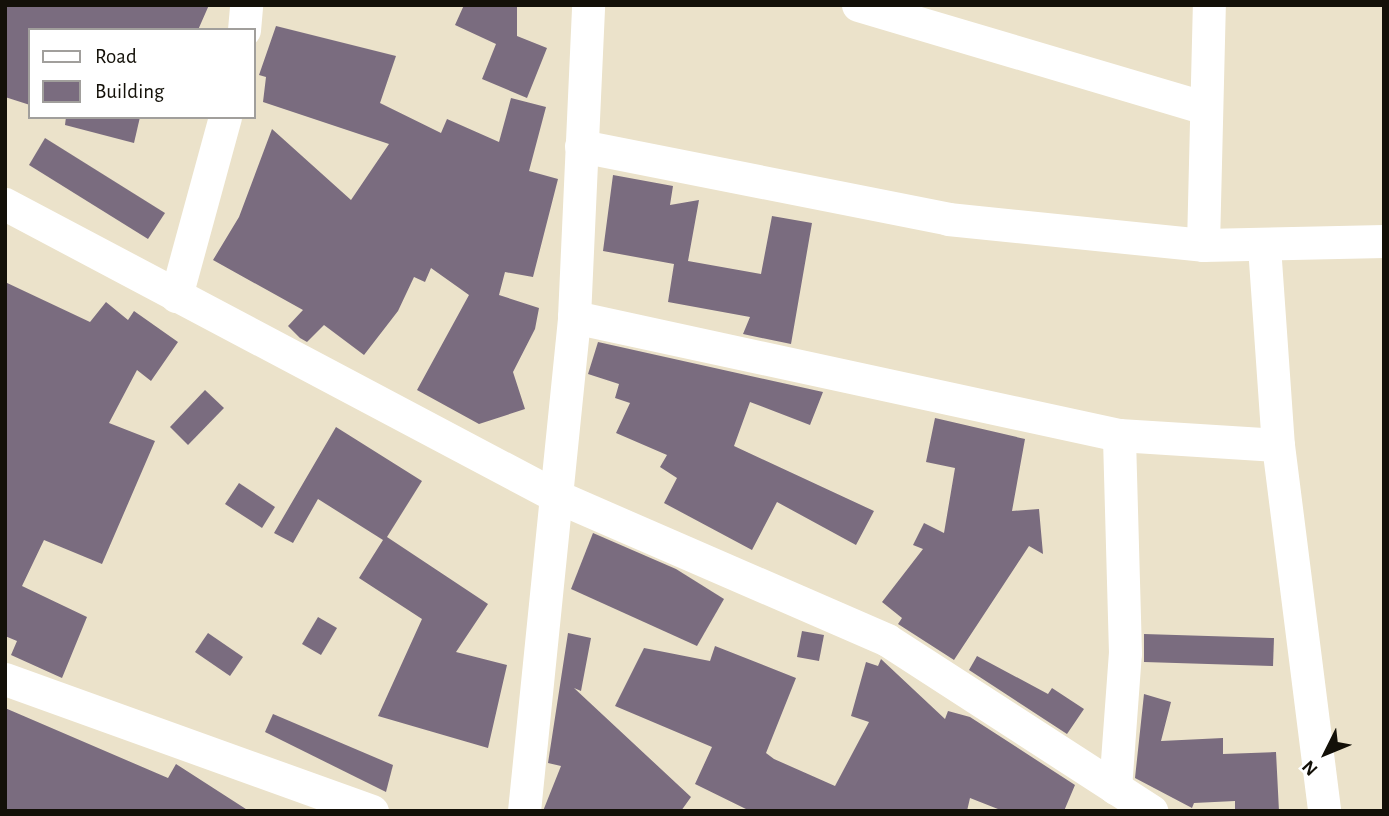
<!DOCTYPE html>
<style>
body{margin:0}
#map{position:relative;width:1389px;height:816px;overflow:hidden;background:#ebe2ca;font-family:"Alegreya Sans",sans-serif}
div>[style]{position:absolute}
.building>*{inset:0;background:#7a6c7f}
.minor>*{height:33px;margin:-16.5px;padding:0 16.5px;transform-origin:16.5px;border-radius:16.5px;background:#fff}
span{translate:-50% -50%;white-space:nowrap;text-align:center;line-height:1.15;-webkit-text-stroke:6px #fff;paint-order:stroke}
.frame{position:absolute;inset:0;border:7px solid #131008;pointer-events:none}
.legend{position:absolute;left:28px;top:28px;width:228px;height:91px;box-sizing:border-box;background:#fff;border:2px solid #a19f9c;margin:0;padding:9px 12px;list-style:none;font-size:21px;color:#131008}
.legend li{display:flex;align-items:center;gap:14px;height:35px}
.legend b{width:35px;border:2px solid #a19f9c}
.north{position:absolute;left:1291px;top:718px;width:70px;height:70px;-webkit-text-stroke:5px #fff;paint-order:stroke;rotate:227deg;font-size:19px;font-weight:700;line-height:28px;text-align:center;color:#131008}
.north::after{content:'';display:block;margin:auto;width:24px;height:32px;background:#131008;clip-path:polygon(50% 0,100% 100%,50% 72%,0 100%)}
</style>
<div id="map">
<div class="building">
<div style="clip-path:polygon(5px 5px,209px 5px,198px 30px,30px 30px,30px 105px,5px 97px)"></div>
<div style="clip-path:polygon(464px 5px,517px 5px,517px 36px,547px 48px,527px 98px,482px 79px,496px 44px,455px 25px)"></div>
<div style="clip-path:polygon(276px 26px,396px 56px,380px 103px,441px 133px,447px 119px,499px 142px,511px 98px,546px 107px,529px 171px,558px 179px,533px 277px,505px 272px,499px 295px,539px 308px,535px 329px,513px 372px,525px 409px,479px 424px,417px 390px,469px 295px,431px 268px,425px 282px,414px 277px,398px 311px,364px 355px,324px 325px,307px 342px,300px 338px,288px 326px,303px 310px,213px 260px,239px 217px,272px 129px,351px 200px,389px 144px,263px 102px,266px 77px,259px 75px)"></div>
<div style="clip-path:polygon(66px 117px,140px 117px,134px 143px,65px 125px)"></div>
<div style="clip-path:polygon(45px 138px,165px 213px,148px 239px,29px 165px)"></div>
<div style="clip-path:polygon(613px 175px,673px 186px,670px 205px,699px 200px,688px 261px,761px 274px,772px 216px,812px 223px,791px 344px,743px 334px,750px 317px,668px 302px,674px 264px,603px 251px)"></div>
<div style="clip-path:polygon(5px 282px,90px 322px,106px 302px,128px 320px,134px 311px,178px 342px,151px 381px,137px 370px,109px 423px,155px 441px,102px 564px,44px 540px,22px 586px,87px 617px,62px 678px,11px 655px,17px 641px,5px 636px)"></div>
<div style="clip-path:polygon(598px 342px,823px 392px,810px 425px,750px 402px,734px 446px,874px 511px,856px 545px,777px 502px,752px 550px,664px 503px,677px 478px,660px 467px,667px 455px,616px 433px,630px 403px,615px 398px,619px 384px,588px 374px)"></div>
<div style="clip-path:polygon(205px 390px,224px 408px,188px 445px,170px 427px)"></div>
<div style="clip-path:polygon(935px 418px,1025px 439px,1012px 511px,1039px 509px,1043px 554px,1029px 546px,954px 660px,898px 624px,902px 618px,882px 602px,923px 549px,913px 545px,924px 523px,944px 533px,955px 468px,926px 462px)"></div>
<div style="clip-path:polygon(336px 427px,422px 481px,387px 537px,488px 604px,456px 652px,507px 665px,488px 748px,378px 716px,422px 619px,359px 578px,383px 540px,318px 499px,293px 543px,274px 533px)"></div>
<div style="clip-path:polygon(239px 483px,275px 507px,262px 528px,225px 504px)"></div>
<div style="clip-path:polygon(593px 533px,676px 569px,724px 599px,697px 646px,571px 589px)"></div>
<div style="clip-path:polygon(318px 617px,337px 628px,321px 655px,302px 644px)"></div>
<div style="clip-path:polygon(802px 631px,824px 635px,819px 661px,797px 657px)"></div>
<div style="clip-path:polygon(208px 633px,243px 657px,230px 676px,195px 652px)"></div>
<div style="clip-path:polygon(568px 633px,591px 638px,581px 691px,574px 688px,691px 797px,681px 811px,543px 811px,561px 766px,548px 763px)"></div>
<div style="clip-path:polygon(1144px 634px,1274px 638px,1273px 666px,1144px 662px)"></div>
<div style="clip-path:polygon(715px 646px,796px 678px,766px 753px,774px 759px,835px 786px,869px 722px,851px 716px,866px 662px,878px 666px,881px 659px,945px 719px,948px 711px,970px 717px,1075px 785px,1064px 811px,1003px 811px,970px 798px,967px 811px,750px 811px,695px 784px,712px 747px,615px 706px,644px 648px,710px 661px)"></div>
<div style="clip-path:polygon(977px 656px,1048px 694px,1052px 688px,1084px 709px,1067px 734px,969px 670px)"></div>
<div style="clip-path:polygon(1144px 694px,1171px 702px,1161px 741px,1223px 738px,1223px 754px,1276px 752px,1279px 811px,1235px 811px,1235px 801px,1194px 803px,1192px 808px,1135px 778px)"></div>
<div style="clip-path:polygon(5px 708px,168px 778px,176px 764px,249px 811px,5px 811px)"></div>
<div style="clip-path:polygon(273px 714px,393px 765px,386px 792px,265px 732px)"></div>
</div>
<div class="minor">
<div style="left:858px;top:5px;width:363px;rotate:16.5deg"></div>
<div style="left:244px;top:30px;width:25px;rotate:-85deg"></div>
<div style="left:581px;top:146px;width:374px;rotate:11.2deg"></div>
<div style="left:948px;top:219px;width:256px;rotate:5.8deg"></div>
<div style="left:1203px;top:245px;width:181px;rotate:-1.3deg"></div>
<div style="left:5px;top:204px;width:624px;rotate:27.92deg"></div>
<div style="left:556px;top:496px;width:361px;rotate:23.5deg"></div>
<div style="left:887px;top:640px;width:315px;rotate:32.9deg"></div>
<div style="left:1203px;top:245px;width:240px;rotate:-88.6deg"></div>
<div style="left:1264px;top:246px;width:199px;rotate:86deg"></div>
<div style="left:176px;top:296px;width:186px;rotate:-74.7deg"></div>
<div style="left:574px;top:317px;width:558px;rotate:12.22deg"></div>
<div style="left:1119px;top:435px;width:159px;rotate:3.6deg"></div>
<div style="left:1278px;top:445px;width:369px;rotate:82.8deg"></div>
<div style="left:5px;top:679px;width:390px;rotate:19.8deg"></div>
<div style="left:1115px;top:788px;width:135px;rotate:-85.8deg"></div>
<div style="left:1125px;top:653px;width:218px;rotate:-91.6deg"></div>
<div style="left:524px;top:811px;width:497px;rotate:-84.2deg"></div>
<div style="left:574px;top:317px;width:312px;rotate:-87.4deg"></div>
</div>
<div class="frame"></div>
<ul class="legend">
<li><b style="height:9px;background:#fff"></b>Road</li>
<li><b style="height:19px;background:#7a6c7f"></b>Building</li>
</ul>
<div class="north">N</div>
</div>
